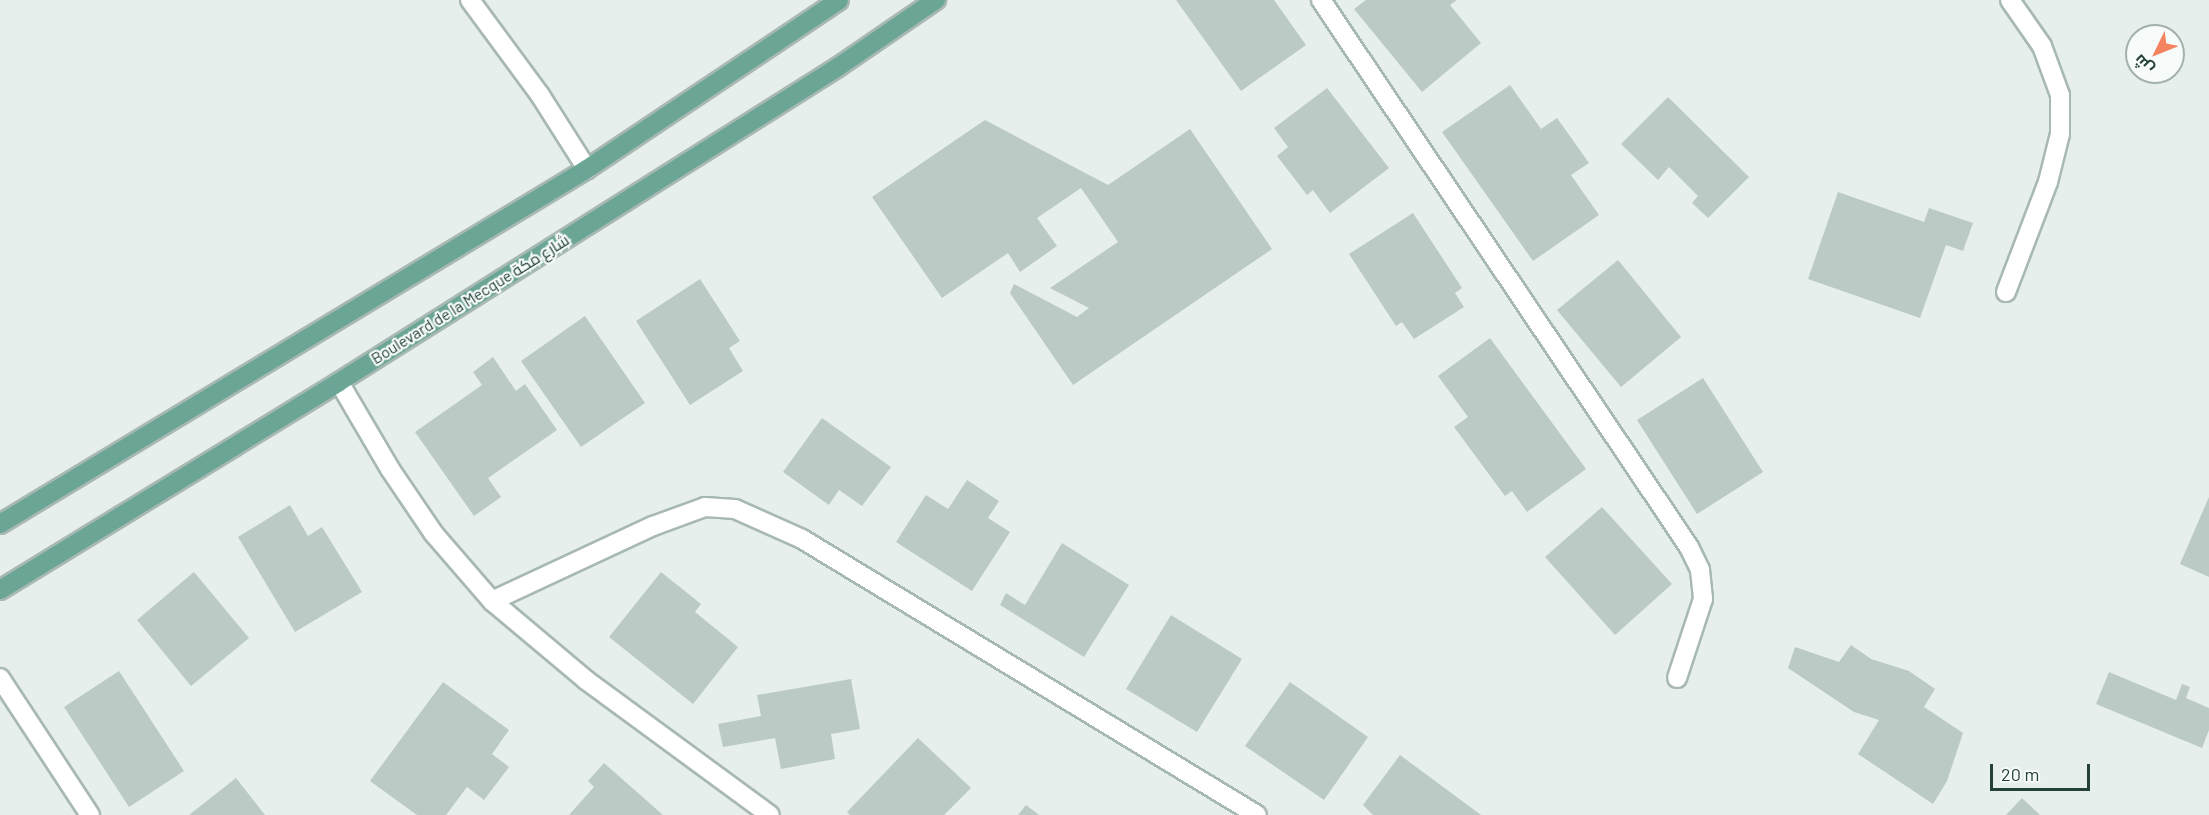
<!DOCTYPE html>
<meta charset="utf-8">
<style>
body{margin:0}
#map{position:relative;width:2209px;height:815px;overflow:hidden;background:#e6efeb;font-family:Barlow,Cairo,sans-serif}
div>[style]{position:absolute}
.building>*{inset:0;background:#bbcac4}
.roads{filter:drop-shadow(2px 0 #a8b8b2) drop-shadow(-2px 0 #a8b8b2) drop-shadow(0 2px #a8b8b2) drop-shadow(0 -2px #a8b8b2)}
.minor>*{height:18px;margin:-9px;padding:0 9px;transform-origin:9px;border-radius:9px;background:#fff}
.major>*{height:18px;margin:-9px;padding:0 9px;transform-origin:9px;border-radius:9px;background:#6aa596}
span{translate:-50% -50%;white-space:nowrap;text-align:center;line-height:1.15;-webkit-text-stroke:4.5px #f7fbf9;paint-order:stroke}
.street-label{font-size:16px;color:#24423a}
.north{position:absolute;left:2125px;top:24px;width:60px;height:60px;box-sizing:border-box;background:#f7fbf9;border:2px solid #a3b1ad;border-radius:50%;rotate:227deg;font-size:16px;font-weight:700;line-height:24px;text-align:center;color:#24423a}
.north::after{content:'';display:block;margin:auto;width:21px;height:27px;background:#f4845f;clip-path:polygon(50% 0,100% 100%,50% 72%,0 100%)}
.scale{position:absolute;left:1990px;top:764px;width:100px;height:27px;box-sizing:border-box;border:3px solid #24423a;border-top:0;padding-left:8px;font-size:18px;line-height:21px;white-space:nowrap;color:#24423a;-webkit-text-stroke:4px #f7fbf9;paint-order:stroke}
</style>
<div id="map">
<div class="building">
<div style="clip-path:polygon(1176px 0,1274px 0,1306px 45px,1241px 91px)"></div>
<div style="clip-path:polygon(1366px 0,1457px 0,1450px 5px,1481px 43px,1422px 92px,1354px 9px)"></div>
<div style="clip-path:polygon(1510px 85px,1541px 129px,1557px 118px,1589px 163px,1571px 175px,1599px 215px,1533px 261px,1442px 132px)"></div>
<div style="clip-path:polygon(1327px 88px,1389px 168px,1330px 213px,1313px 190px,1307px 195px,1277px 156px,1288px 147px,1274px 128px)"></div>
<div style="clip-path:polygon(1668px 97px,1749px 177px,1708px 218px,1692px 203px,1698px 196px,1669px 167px,1658px 180px,1621px 144px)"></div>
<div style="clip-path:polygon(985px 120px,1108px 185px,1190px 129px,1272px 249px,1073px 385px,1010px 293px,1014px 284px,1077px 317px,1089px 308px,1050px 288px,1118px 242px,1081px 188px,1037px 218px,1057px 246px,1020px 272px,1008px 253px,942px 298px,872px 197px)"></div>
<div style="clip-path:polygon(1838px 192px,1924px 222px,1929px 208px,1973px 223px,1963px 251px,1946px 245px,1920px 318px,1808px 279px)"></div>
<div style="clip-path:polygon(1413px 213px,1462px 288px,1455px 293px,1464px 307px,1414px 339px,1402px 322px,1396px 326px,1349px 254px)"></div>
<div style="clip-path:polygon(1618px 260px,1681px 337px,1621px 387px,1557px 310px)"></div>
<div style="clip-path:polygon(700px 279px,740px 341px,729px 348px,743px 371px,690px 405px,636px 321px)"></div>
<div style="clip-path:polygon(585px 316px,645px 403px,581px 447px,521px 361px)"></div>
<div style="clip-path:polygon(1490px 338px,1586px 469px,1527px 512px,1512px 491px,1505px 496px,1454px 427px,1468px 417px,1438px 376px)"></div>
<div style="clip-path:polygon(493px 357px,516px 391px,525px 384px,557px 430px,488px 478px,501px 497px,474px 516px,415px 432px,482px 385px,473px 372px)"></div>
<div style="clip-path:polygon(1703px 378px,1763px 472px,1697px 514px,1637px 420px)"></div>
<div style="clip-path:polygon(822px 418px,891px 467px,862px 506px,839px 490px,829px 505px,783px 472px)"></div>
<div style="clip-path:polygon(967px 480px,999px 501px,988px 518px,1010px 532px,972px 591px,896px 542px,926px 495px,948px 509px)"></div>
<div style="clip-path:polygon(2209px 497px,2209px 577px,2180px 564px)"></div>
<div style="clip-path:polygon(290px 505px,308px 536px,322px 527px,362px 592px,295px 632px,238px 537px)"></div>
<div style="clip-path:polygon(1602px 507px,1672px 584px,1615px 635px,1545px 557px)"></div>
<div style="clip-path:polygon(1062px 543px,1129px 585px,1084px 657px,1000px 605px,1006px 593px,1025px 605px)"></div>
<div style="clip-path:polygon(194px 572px,249px 638px,191px 686px,137px 620px)"></div>
<div style="clip-path:polygon(661px 572px,701px 604px,695px 612px,738px 647px,693px 704px,609px 637px)"></div>
<div style="clip-path:polygon(1171px 615px,1242px 659px,1197px 732px,1126px 689px)"></div>
<div style="clip-path:polygon(1851px 645px,1871px 659px,1909px 671px,1935px 689px,1924px 707px,1963px 733px,1947px 781px,1933px 804px,1858px 754px,1879px 720px,1854px 712px,1788px 668px,1795px 647px,1839px 662px)"></div>
<div style="clip-path:polygon(119px 671px,184px 771px,129px 807px,64px 707px)"></div>
<div style="clip-path:polygon(2109px 672px,2176px 700px,2182px 684px,2190px 687px,2186px 698px,2209px 708px,2209px 730px,2202px 748px,2096px 704px)"></div>
<div style="clip-path:polygon(851px 679px,860px 729px,831px 734px,835px 759px,781px 769px,775px 738px,723px 747px,718px 724px,761px 716px,757px 695px)"></div>
<div style="clip-path:polygon(443px 682px,509px 730px,492px 754px,509px 767px,484px 800px,467px 787px,446px 815px,417px 815px,370px 781px)"></div>
<div style="clip-path:polygon(1290px 682px,1368px 737px,1324px 800px,1245px 746px)"></div>
<div style="clip-path:polygon(918px 738px,971px 788px,944px 815px,850px 815px,847px 812px)"></div>
<div style="clip-path:polygon(1400px 755px,1481px 815px,1373px 815px,1363px 805px)"></div>
<div style="clip-path:polygon(604px 763px,663px 815px,569px 815px,594px 787px,588px 781px)"></div>
<div style="clip-path:polygon(236px 778px,265px 815px,189px 815px)"></div>
<div style="clip-path:polygon(2022px 798px,2040px 815px,2006px 815px)"></div>
<div style="clip-path:polygon(1026px 805px,1039px 815px,1018px 815px)"></div>
</div>
<div class="roads">
<div class="minor">
<div style="left:470px;top:0;width:118px;rotate:53.6deg"></div>
<div style="left:540px;top:95px;width:88px;rotate:57.6deg"></div>
<div style="left:1321px;top:0;width:659px;rotate:56.07deg"></div>
<div style="left:1689px;top:547px;width:25px;rotate:64deg"></div>
<div style="left:1700px;top:570px;width:29px;rotate:84deg"></div>
<div style="left:1703px;top:599px;width:83px;rotate:108.2deg"></div>
<div style="left:2006px;top:292px;width:118px;rotate:-69.1deg"></div>
<div style="left:2048px;top:182px;width:49px;rotate:-76deg"></div>
<div style="left:2060px;top:134px;width:39px;rotate:-90deg"></div>
<div style="left:2060px;top:95px;width:52px;rotate:-110.2deg"></div>
<div style="left:2042px;top:46px;width:56px;rotate:-124.8deg"></div>
<div style="left:339px;top:382px;width:101px;rotate:59.6deg"></div>
<div style="left:390px;top:469px;width:78px;rotate:55.9deg"></div>
<div style="left:434px;top:534px;width:89px;rotate:49.1deg"></div>
<div style="left:492px;top:601px;width:123px;rotate:40deg"></div>
<div style="left:586px;top:680px;width:228px;rotate:36.3deg"></div>
<div style="left:492px;top:601px;width:178px;rotate:-25deg"></div>
<div style="left:653px;top:526px;width:55px;rotate:-20.1deg"></div>
<div style="left:705px;top:507px;width:30px;rotate:4deg"></div>
<div style="left:735px;top:509px;width:73px;rotate:24.1deg"></div>
<div style="left:802px;top:539px;width:532px;rotate:31.24deg"></div>
<div style="left:0;top:678px;width:164px;rotate:56.7deg"></div>
</div>
<div class="major">
<div style="left:0;top:524px;width:686px;rotate:-31.16deg"></div>
<div style="left:587px;top:169px;width:303px;rotate:-33.8deg"></div>
<div style="left:0;top:590px;width:398px;rotate:-31.5deg"></div>
<div style="left:339px;top:382px;width:590px;rotate:-32.26deg"></div>
<div style="left:838px;top:67px;width:119px;rotate:-34.4deg"></div>
</div>
</div>
<div class="street-label">
<span style="left:470px;top:299px;rotate:-32deg">Boulevard de la Mecque شارع مكة</span>
</div>
<div class="north">ش</div>
<div class="scale">20 m</div>
</div>
